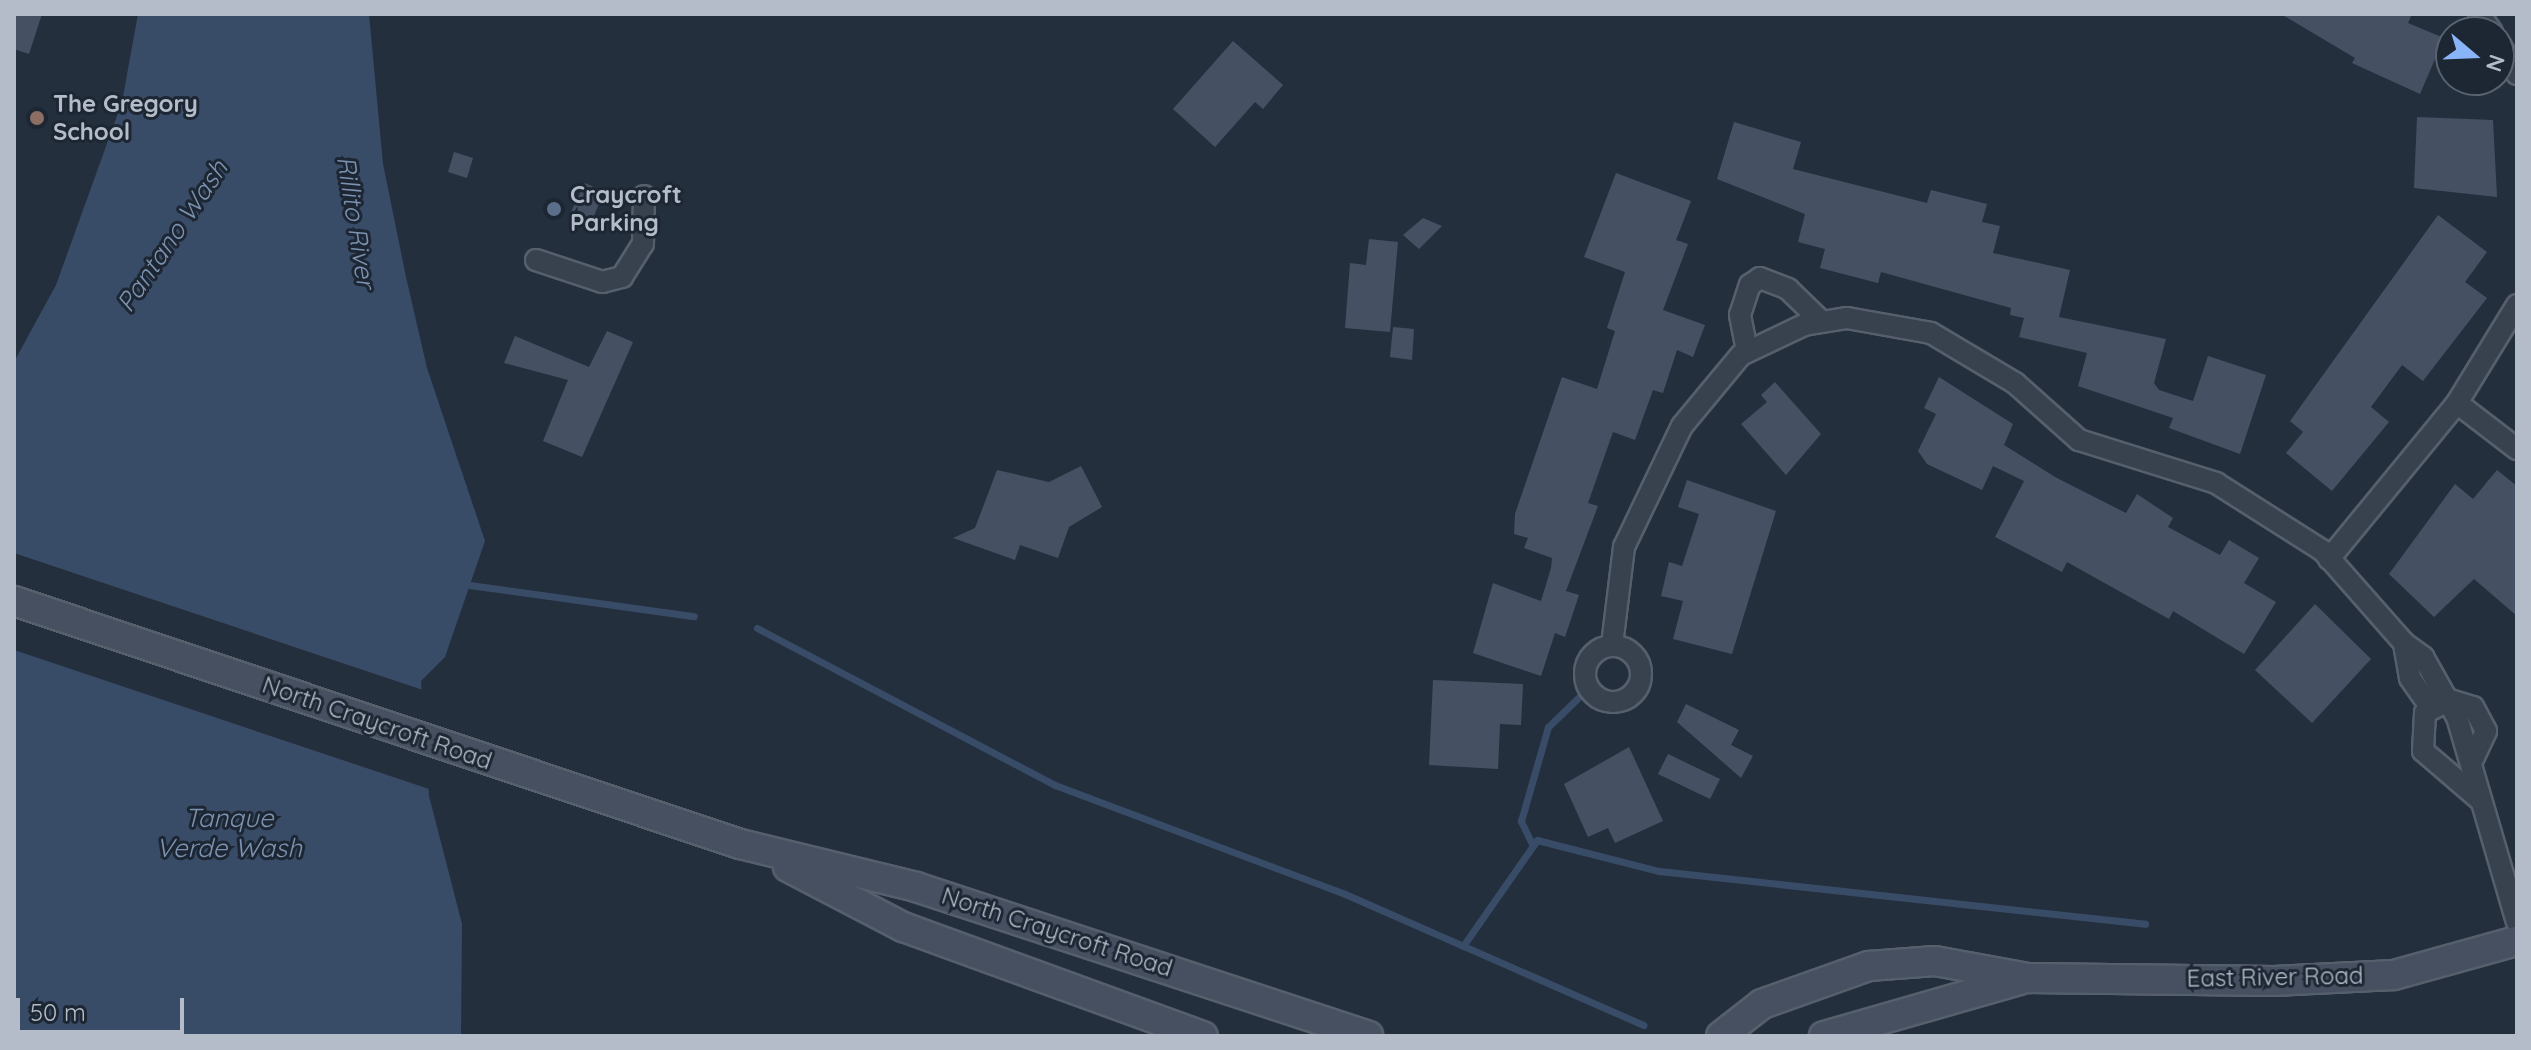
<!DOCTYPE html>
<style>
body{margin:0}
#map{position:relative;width:2531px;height:1050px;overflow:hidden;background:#242f3e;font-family:Quicksand,sans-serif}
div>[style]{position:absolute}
.water>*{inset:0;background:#394c67}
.pier>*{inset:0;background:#242f3e}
.stream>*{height:7px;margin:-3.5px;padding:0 3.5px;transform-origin:3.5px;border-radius:3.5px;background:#394c67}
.building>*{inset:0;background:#455162}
.roads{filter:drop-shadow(2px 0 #565f6c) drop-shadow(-2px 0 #565f6c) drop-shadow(0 2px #565f6c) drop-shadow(0 -2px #565f6c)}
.street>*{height:20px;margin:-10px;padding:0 10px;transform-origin:10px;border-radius:10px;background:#38414e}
.street>.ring{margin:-10px;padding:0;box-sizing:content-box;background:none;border:20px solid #38414e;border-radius:50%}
.secondary>*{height:28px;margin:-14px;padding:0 14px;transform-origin:14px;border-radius:14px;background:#465061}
.dots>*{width:22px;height:22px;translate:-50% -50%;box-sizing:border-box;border:4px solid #1d2633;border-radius:50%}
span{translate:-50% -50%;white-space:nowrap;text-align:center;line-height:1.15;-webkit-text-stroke:6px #1d2633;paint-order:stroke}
.poi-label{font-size:24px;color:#b4bcc9;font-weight:700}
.left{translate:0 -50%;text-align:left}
.street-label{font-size:24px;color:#b4bcc9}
.water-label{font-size:26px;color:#7c92b1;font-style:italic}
.frame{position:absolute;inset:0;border:16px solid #b4bcc9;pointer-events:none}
.north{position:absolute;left:2435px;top:16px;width:80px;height:80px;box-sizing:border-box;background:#1d2633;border:2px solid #59626f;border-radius:50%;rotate:109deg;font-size:22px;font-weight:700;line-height:32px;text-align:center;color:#b4bcc9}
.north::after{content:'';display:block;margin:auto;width:28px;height:36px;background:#8ab4f8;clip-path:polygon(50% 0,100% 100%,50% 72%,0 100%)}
.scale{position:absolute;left:16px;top:998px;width:168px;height:36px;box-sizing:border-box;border:4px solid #b4bcc9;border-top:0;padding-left:10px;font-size:24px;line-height:28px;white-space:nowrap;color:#b4bcc9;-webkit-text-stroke:6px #1d2633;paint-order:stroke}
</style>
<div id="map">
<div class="water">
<div style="clip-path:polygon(138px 14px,369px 14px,383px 164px,406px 277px,427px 368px,485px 541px,445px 657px,421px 681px,429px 796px,462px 924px,461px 1036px,14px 1036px,14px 362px,56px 285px,122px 102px)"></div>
</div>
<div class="pier">
<div style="clip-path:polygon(14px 553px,426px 691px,432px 790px,14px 650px)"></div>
</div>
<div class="stream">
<div style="left:462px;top:584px;width:234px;rotate:7.9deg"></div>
<div style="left:757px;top:628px;width:337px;rotate:27.8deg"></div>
<div style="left:1055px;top:785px;width:310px;rotate:20.6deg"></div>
<div style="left:1345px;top:894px;width:326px;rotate:23.7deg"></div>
<div style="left:1533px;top:846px;width:28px;rotate:-116deg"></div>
<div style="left:1521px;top:821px;width:98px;rotate:-74deg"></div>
<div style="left:1548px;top:727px;width:47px;rotate:-44.1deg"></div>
<div style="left:1463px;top:946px;width:129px;rotate:-55.1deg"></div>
<div style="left:1537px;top:840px;width:126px;rotate:14.3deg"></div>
<div style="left:1659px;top:871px;width:489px;rotate:6.2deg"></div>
</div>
<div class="building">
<div style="clip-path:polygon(14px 14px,42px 14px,29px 54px,14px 49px)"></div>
<div style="clip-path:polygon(2281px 14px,2412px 14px,2408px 23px,2444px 38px,2420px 94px,2352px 63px,2355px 58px)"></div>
<div style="clip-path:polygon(1233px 41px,1283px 85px,1263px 109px,1255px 102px,1215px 147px,1173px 109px)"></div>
<div style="clip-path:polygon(2417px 117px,2493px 120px,2497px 197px,2414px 188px)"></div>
<div style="clip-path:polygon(1734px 122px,1801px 142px,1793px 169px,1927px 203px,1931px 190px,1987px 204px,1982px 222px,2000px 226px,1993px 253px,2070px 270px,2059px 317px,2166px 339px,2154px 383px,2159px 390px,2193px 401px,2208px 356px,2266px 375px,2240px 454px,2169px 428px,2173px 418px,2078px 386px,2087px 353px,2019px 337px,2024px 318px,2010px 315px,2011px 308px,1881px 272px,1878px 283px,1820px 268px,1825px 249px,1798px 242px,1805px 214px,1717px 179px)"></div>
<div style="clip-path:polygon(454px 152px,473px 158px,467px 178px,448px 172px)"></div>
<div style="clip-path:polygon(1616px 173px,1691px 201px,1676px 240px,1688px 244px,1663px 310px,1705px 325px,1693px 357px,1677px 350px,1663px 393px,1653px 390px,1635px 440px,1613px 432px,1588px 503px,1598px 506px,1566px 591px,1579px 595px,1565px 637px,1555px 633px,1541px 676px,1473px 653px,1493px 583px,1541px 601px,1551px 568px,1552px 558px,1524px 548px,1528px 538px,1514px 534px,1515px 514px,1562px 377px,1597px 389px,1615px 331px,1607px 328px,1625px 272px,1584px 257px)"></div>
<div style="clip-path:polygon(585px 183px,604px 192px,590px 225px,569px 216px)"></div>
<div style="clip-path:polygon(2438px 215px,2487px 252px,2465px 282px,2487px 298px,2423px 381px,2402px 365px,2371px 407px,2389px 422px,2332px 491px,2286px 453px,2303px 432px,2290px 421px)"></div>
<div style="clip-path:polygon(1423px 218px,1442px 226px,1419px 249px,1403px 235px)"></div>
<div style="clip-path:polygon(1369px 239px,1398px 242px,1390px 332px,1345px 328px,1350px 263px,1366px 265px)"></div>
<div style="clip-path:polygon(1393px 327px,1414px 329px,1412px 360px,1390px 357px)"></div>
<div style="clip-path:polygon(607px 331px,633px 342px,582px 457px,543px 441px,568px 380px,504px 363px,515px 336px,589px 367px)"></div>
<div style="clip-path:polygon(1939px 377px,2013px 424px,2004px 445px,2055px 477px,2126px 513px,2137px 494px,2173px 518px,2168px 527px,2220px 555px,2229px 540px,2259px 558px,2244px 583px,2276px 602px,2244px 654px,2173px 611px,2169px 619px,2067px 562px,2062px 572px,1995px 537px,2024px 481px,1993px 466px,1982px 490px,1927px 464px,1918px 451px,1936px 414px,1924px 408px)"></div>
<div style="clip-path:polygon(1775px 382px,1821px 434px,1786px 475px,1741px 424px,1767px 402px,1761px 395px)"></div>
<div style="clip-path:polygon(1081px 466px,1102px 507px,1069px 527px,1058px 558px,1020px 545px,1015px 560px,953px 538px,975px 528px,997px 470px,1049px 482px)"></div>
<div style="clip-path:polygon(2497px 470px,2517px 486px,2517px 616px,2474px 579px,2434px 617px,2389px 574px,2455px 484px,2473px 499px)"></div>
<div style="clip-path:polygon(1687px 480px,1776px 511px,1732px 654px,1673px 639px,1683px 601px,1661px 596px,1669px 562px,1682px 566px,1699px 514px,1678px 507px)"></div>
<div style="clip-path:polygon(2315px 604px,2371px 659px,2312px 723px,2255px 670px)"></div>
<div style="clip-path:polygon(1433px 680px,1523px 684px,1521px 725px,1500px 724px,1498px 769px,1429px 765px)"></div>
<div style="clip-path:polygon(1686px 704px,1739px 730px,1731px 745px,1753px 756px,1741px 778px,1677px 722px)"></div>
<div style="clip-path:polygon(1629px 747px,1663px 821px,1615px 843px,1608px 828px,1588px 837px,1564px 784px)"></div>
<div style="clip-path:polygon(1668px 754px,1720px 779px,1710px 799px,1658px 774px)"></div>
</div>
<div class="roads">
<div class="street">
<div style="left:2479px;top:14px;width:22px;rotate:54deg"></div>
<div style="left:2499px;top:43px;width:36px;rotate:60deg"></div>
<div style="left:536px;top:260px;width:70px;rotate:18.4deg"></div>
<div style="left:602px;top:282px;width:21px;rotate:-14deg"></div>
<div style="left:622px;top:277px;width:39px;rotate:-58deg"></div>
<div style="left:643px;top:244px;width:48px;rotate:-88.8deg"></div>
<div style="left:1747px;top:351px;width:37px;rotate:-101deg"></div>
<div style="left:1740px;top:315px;width:32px;rotate:-72deg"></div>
<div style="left:1750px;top:285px;width:12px;rotate:-35deg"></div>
<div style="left:1760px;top:278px;width:30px;rotate:21deg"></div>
<div style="left:1788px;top:289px;width:47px;rotate:44.1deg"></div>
<div style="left:2457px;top:403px;width:76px;rotate:37.5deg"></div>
<div style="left:2329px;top:559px;width:202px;rotate:-50.6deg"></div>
<div style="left:2457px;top:403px;width:115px;rotate:-58.5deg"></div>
<div style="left:1612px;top:645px;width:99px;rotate:-83deg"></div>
<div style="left:1624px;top:547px;width:134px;rotate:-64.4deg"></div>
<div style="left:1682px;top:426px;width:92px;rotate:-50.3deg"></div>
<div style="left:1741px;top:355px;width:70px;rotate:-25.5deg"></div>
<div style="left:1804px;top:325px;width:44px;rotate:-9.2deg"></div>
<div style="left:1847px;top:318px;width:85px;rotate:10.1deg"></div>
<div style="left:1931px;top:333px;width:98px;rotate:30.8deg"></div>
<div style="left:2015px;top:383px;width:86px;rotate:41.7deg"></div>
<div style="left:2079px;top:440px;width:144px;rotate:17.4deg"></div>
<div style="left:2216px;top:483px;width:127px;rotate:32.4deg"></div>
<div style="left:2323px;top:551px;width:123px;rotate:48.6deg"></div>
<div class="ring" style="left:1585px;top:646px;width:36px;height:36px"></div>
<div style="left:2431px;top:708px;width:37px;rotate:-125deg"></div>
<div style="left:2410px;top:678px;width:36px;rotate:-100deg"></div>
<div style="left:2404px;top:643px;width:24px;rotate:36deg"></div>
<div style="left:2423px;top:657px;width:69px;rotate:60.5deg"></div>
<div style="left:2457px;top:717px;width:214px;rotate:73.7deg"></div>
<div style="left:2473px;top:759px;width:31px;rotate:-65deg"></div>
<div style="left:2486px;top:731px;width:27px;rotate:-118deg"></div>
<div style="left:2473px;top:707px;width:24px;rotate:-163deg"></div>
<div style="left:2450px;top:700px;width:28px;rotate:153deg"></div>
<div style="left:2425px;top:713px;width:38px;rotate:93deg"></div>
<div style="left:2423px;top:751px;width:74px;rotate:40.6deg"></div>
</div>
<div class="secondary">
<div style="left:14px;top:601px;width:766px;rotate:18.51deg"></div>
<div style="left:740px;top:844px;width:181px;rotate:13.7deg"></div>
<div style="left:916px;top:887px;width:476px;rotate:18.2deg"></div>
<div style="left:788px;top:867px;width:130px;rotate:27.6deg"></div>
<div style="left:903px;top:927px;width:319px;rotate:20deg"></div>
<div style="left:1721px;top:1036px;width:52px;rotate:-38deg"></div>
<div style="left:1762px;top:1004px;width:114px;rotate:-19.6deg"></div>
<div style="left:1869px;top:966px;width:66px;rotate:-4.3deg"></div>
<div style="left:1935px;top:961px;width:96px;rotate:10.3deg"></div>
<div style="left:2029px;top:978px;width:245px;rotate:0.7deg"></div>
<div style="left:2274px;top:981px;width:120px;rotate:-2.9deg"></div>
<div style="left:2394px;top:975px;width:128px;rotate:-15.5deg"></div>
<div style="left:1824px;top:1036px;width:203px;rotate:-16deg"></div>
</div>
</div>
<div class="dots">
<div style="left:37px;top:118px;background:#8d6e63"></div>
<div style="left:554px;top:209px;background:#5c6f8a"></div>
</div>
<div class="poi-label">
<span class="left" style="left:53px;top:118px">The Gregory<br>School</span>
<span class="left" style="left:570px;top:209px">Craycroft<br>Parking</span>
</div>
<div class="street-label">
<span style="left:377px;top:723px;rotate:19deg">North Craycroft Road</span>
<span style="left:1057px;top:932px;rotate:18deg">North Craycroft Road</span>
<span style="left:2275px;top:977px;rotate:-1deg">East River Road</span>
</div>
<div class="water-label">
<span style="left:356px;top:222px;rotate:81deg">Rillito River</span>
<span style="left:172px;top:236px;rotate:-56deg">Pantano Wash</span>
<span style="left:229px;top:833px">Tanque<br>Verde Wash</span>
</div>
<div class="frame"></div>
<div class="north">N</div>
<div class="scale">50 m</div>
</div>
